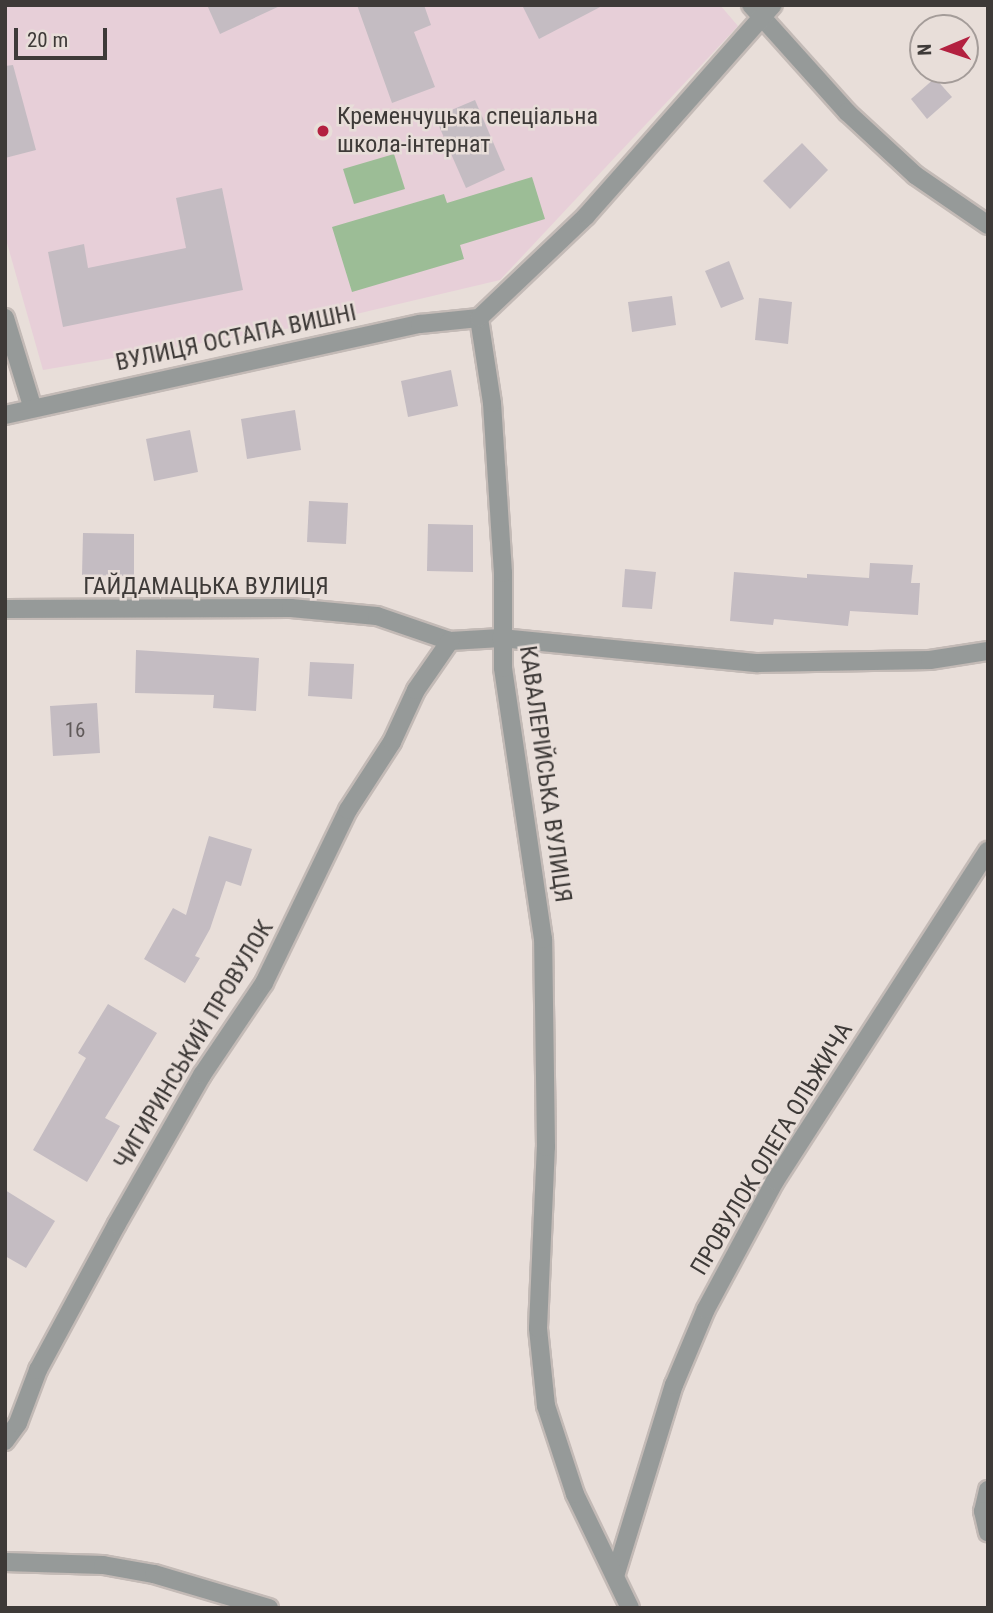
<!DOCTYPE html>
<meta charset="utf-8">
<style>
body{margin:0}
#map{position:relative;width:993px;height:1613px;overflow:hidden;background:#e8ded9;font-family:"Roboto Condensed",sans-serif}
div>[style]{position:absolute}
.education>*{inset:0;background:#e7cfd8}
.green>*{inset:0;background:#9cbd96}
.building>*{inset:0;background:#c4bcc2}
.roads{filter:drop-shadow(2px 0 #c3bab6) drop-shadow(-2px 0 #c3bab6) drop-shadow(0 2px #c3bab6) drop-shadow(0 -2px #c3bab6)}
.minor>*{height:18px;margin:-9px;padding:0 9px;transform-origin:9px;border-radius:9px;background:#969a99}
.dots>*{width:19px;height:19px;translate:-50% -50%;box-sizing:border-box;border:4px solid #e8ded9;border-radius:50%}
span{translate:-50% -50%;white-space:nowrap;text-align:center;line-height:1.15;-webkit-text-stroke:5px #e8ded9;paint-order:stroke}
.number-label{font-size:21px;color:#605a5a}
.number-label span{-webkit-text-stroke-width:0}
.poi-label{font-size:24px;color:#3e3a38}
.left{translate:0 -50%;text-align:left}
.street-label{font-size:24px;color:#3e3a38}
.frame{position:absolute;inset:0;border:7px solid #3e3a38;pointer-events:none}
.north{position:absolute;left:909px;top:14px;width:70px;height:70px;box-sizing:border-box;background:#e8ded9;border:2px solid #a49c99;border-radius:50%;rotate:268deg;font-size:19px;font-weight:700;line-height:28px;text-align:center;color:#3e3a38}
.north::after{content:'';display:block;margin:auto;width:24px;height:32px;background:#b32140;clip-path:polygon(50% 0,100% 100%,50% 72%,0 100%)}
.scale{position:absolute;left:14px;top:28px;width:93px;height:32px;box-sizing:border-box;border:4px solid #3e3a38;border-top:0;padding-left:9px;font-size:21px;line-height:24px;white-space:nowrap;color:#3e3a38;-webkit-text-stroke:5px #e8ded9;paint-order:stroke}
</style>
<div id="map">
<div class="education">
<div style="clip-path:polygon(5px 5px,720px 5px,738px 26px,500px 280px,314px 324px,43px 370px,5px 236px)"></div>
</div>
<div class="green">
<div style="clip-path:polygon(394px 154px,405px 189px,354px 204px,343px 169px)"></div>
<div style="clip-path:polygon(532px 177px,545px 219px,460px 245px,464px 259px,352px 292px,332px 227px,444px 194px,447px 203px)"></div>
</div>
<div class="building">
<div style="clip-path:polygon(207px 5px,282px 5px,220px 34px)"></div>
<div style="clip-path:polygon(357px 5px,424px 5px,431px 25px,414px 32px,435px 87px,392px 103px)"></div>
<div style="clip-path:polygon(522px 5px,604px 5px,539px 39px)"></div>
<div style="clip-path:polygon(13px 65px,36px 150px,5px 158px,5px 66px)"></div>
<div style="clip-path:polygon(935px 78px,952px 97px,927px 119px,911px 99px)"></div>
<div style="clip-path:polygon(475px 100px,505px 170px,466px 188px,435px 117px)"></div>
<div style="clip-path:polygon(802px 143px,828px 170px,790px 209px,763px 181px)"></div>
<div style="clip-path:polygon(222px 188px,243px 290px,63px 327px,48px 252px,84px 244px,88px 268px,186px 248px,176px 198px)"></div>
<div style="clip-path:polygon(729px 261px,744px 299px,721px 308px,705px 271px)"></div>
<div style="clip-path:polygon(672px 296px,676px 325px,632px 332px,628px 302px)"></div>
<div style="clip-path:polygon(759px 298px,792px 302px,788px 344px,755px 340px)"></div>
<div style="clip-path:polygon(451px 370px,458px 406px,408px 417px,401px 381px)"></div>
<div style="clip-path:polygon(295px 410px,301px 450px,247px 459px,241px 419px)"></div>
<div style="clip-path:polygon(190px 430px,198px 472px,154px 481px,146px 439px)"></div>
<div style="clip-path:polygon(309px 501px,348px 503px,346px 544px,307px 542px)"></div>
<div style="clip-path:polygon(428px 524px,473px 525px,473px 572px,427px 571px)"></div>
<div style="clip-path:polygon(83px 533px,134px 534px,134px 576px,82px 575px)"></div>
<div style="clip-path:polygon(870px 563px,913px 565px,911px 583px,920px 583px,918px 615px,850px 611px,848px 626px,774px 619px,773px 625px,730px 621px,734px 572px,807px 578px,807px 574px,869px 578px)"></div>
<div style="clip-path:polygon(625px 569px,656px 572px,652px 609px,622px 607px)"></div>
<div style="clip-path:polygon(136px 650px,259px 658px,256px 711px,213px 708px,214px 695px,135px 693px)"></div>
<div style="clip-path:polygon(310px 662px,354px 664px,352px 699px,308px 696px)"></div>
<div style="clip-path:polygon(97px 703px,100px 753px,53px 756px,50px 706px)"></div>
<div style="clip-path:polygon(209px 836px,252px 849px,241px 886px,226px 881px,210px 929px,195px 956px,200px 958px,185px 983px,144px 959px,173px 908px,186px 915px)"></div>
<div style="clip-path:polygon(108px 1004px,157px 1033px,105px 1118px,120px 1126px,87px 1182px,33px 1150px,86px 1058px,78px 1053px)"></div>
<div style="clip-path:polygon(5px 1190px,55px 1221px,26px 1268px,5px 1256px)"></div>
</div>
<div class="roads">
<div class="minor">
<div style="left:751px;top:5px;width:144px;rotate:48.1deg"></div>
<div style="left:847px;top:112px;width:93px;rotate:42.8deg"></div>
<div style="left:915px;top:175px;width:88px;rotate:34.4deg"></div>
<div style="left:5px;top:318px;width:92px;rotate:72.9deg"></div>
<div style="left:5px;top:415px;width:425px;rotate:-12.4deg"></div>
<div style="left:420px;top:324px;width:59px;rotate:-5.8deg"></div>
<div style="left:5px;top:609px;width:286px;rotate:-0.2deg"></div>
<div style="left:291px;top:608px;width:86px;rotate:5.3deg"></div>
<div style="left:377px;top:616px;width:77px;rotate:18.9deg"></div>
<div style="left:450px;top:641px;width:51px;rotate:-3.4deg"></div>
<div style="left:501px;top:638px;width:258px;rotate:5.6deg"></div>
<div style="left:758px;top:663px;width:172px;rotate:-1deg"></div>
<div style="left:930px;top:660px;width:59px;rotate:-8.8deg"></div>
<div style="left:5px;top:1441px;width:22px;rotate:-54deg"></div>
<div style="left:18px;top:1423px;width:57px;rotate:-69.3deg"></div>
<div style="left:38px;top:1370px;width:166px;rotate:-61.6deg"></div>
<div style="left:117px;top:1224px;width:172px;rotate:-60.3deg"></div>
<div style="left:202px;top:1075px;width:111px;rotate:-56deg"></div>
<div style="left:264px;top:983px;width:192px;rotate:-64.1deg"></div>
<div style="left:348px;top:810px;width:81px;rotate:-57.1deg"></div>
<div style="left:392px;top:742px;width:57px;rotate:-65.2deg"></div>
<div style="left:416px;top:690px;width:60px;rotate:-55.2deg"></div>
<div style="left:988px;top:1490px;width:22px;rotate:103deg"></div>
<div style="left:983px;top:1511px;width:22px;rotate:77deg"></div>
<div style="left:5px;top:1562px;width:98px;rotate:1.8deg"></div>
<div style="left:103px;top:1565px;width:52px;rotate:10deg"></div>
<div style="left:154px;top:1574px;width:120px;rotate:16.5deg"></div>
<div style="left:616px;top:1573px;width:197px;rotate:-72.9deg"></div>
<div style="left:674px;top:1385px;width:82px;rotate:-67.2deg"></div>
<div style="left:706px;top:1309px;width:145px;rotate:-61.7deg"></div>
<div style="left:775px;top:1181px;width:393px;rotate:-57.2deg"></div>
<div style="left:630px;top:1608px;width:127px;rotate:-115.8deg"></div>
<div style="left:575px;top:1494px;width:93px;rotate:-108.2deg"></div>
<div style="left:546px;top:1406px;width:78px;rotate:-95.9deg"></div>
<div style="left:538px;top:1328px;width:181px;rotate:-87.5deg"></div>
<div style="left:546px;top:1147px;width:208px;rotate:-90.8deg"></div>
<div style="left:543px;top:939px;width:274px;rotate:-98.4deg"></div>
<div style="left:503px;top:668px;width:95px;rotate:-90deg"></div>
<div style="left:503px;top:573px;width:170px;rotate:-93.7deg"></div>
<div style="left:492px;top:403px;width:86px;rotate:-98.7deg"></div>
<div style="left:479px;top:318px;width:148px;rotate:-43.6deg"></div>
<div style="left:586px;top:216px;width:282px;rotate:-48.5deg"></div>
</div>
</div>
<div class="dots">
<div style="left:323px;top:131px;background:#b32140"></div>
</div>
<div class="number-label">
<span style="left:75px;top:730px">16</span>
</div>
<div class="poi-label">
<span class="left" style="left:337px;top:131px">Кременчуцька спеціальна<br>школа-інтернат</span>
</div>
<div class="street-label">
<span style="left:236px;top:338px;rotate:-12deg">ВУЛИЦЯ ОСТАПА ВИШНІ</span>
<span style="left:206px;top:587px">ГАЙДАМАЦЬКА ВУЛИЦЯ</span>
<span style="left:545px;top:774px;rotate:82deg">КАВАЛЕРІЙСЬКА ВУЛИЦЯ</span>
<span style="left:194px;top:1045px;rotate:-59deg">ЧИГИРИНСЬКИЙ ПРОВУЛОК</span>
<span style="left:772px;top:1149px;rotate:-59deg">ПРОВУЛОК ОЛЕГА ОЛЬЖИЧА</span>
</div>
<div class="frame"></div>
<div class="north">N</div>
<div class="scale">20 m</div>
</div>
